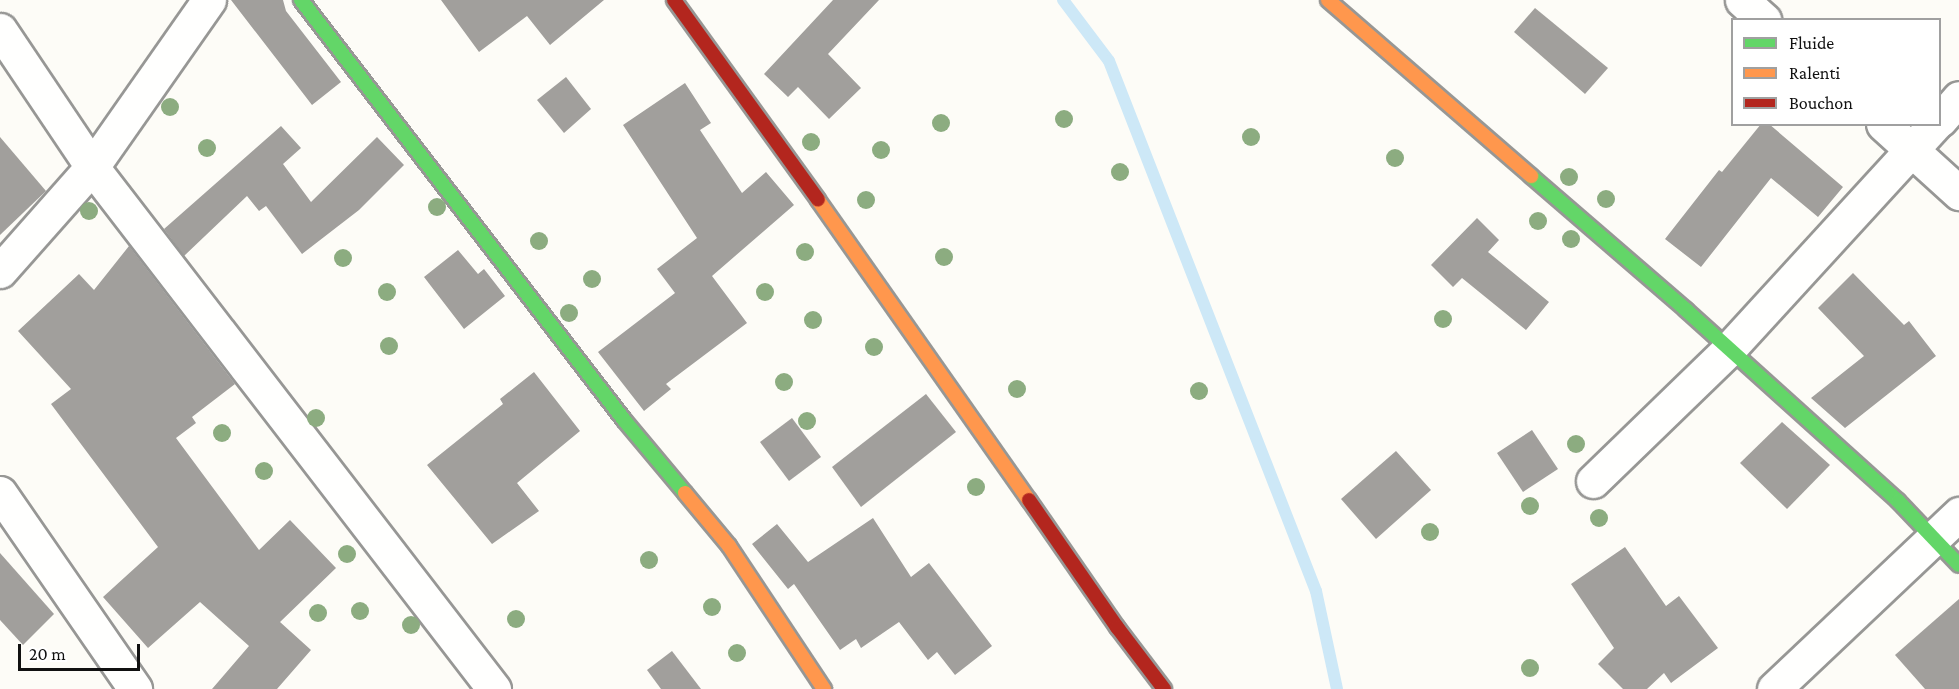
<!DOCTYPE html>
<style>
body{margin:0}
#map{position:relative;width:1959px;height:689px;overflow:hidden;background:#fdfcf7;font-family:"Crimson Pro",serif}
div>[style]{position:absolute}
.stream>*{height:12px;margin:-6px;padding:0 6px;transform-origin:6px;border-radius:6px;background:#cde8f7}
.building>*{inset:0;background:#a19f9c}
.roads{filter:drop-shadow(2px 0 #979795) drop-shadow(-2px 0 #979795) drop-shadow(0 2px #979795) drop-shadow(0 -2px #979795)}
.street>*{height:33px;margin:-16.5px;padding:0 16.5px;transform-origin:16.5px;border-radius:16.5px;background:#fffffe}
.fast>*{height:14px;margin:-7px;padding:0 7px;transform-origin:7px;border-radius:7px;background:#63d668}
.slow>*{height:14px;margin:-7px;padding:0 7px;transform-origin:7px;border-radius:7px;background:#ff974d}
.jam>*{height:14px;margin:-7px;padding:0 7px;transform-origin:7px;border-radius:7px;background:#b3261e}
.trees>*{width:18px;height:18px;margin:-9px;border-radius:50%;background:#8cac80}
span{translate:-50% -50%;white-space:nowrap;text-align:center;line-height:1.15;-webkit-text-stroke:6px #fff;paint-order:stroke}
.legend{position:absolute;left:1731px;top:18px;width:210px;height:108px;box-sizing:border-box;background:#fff;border:2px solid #a0a0a0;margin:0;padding:8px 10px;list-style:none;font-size:18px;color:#111}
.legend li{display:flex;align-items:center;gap:12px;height:30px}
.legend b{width:30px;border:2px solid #a0a0a0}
.scale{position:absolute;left:18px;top:644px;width:122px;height:27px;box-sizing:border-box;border:3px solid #111;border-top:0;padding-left:8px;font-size:18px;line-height:21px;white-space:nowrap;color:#111;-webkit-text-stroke:4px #fff;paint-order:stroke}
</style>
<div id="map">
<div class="stream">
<div style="left:1063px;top:0;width:76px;rotate:53deg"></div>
<div style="left:1109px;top:61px;width:569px;rotate:68.67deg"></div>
<div style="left:1316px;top:591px;width:100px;rotate:77.9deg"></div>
</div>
<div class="building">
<div style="clip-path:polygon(231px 0,283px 0,286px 11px,341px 82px,312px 105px)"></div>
<div style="clip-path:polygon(441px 0,604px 0,550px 45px,527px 16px,479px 52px)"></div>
<div style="clip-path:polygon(833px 0,879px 0,828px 54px,861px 88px,829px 119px,798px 87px,788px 97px,764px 74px)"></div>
<div style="clip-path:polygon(1535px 8px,1608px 68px,1585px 94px,1514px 32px)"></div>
<div style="clip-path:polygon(566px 77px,591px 109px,564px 133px,537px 100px)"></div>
<div style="clip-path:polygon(685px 83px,711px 123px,700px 130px,742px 193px,766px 172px,794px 205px,712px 276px,747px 323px,666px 384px,671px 389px,644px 411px,598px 352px,675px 293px,657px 269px,697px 238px,623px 125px)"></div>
<div style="clip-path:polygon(1761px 124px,1769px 124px,1843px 187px,1818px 217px,1771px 178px,1701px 267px,1665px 239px,1719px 170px,1722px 172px)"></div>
<div style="clip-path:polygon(281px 126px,301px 148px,283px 164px,311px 202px,377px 137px,404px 165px,359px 210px,302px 254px,266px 206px,259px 211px,247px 196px,184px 256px,164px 229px)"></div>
<div style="clip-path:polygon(0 137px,46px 191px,0 235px)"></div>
<div style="clip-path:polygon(1477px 218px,1499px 240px,1488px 252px,1549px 302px,1526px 330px,1462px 278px,1453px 287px,1431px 265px)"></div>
<div style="clip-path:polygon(129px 246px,235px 384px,192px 417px,196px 423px,176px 438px,259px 550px,290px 520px,336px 568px,280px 622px,311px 650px,277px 689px,212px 689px,249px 646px,200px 602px,148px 648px,103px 597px,158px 547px,51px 404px,71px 389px,18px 331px,79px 274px,94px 290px)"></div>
<div style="clip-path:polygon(458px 250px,478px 274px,484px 269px,505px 296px,464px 329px,424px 277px)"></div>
<div style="clip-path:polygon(1853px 273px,1904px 325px,1909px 321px,1936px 356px,1845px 428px,1811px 398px,1864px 356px,1818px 308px)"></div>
<div style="clip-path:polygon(534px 372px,580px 431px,517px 483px,539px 511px,492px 544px,427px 465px,503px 404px,500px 399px)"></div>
<div style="clip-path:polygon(926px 394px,956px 432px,861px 507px,832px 467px)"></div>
<div style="clip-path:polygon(792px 418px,821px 457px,789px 481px,760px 442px)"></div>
<div style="clip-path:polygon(1782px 422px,1830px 465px,1787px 509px,1740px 463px)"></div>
<div style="clip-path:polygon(1532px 430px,1558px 469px,1523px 492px,1497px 453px)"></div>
<div style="clip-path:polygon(1396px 451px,1431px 490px,1376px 539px,1341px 499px)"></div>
<div style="clip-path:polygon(873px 518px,911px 577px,929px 563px,992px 646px,955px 675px,937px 652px,928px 660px,899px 622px,861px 648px,856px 639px,840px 650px,794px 584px,788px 589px,752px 544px,777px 524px,808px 562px)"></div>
<div style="clip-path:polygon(1625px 547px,1666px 606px,1679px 596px,1718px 648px,1671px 683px,1664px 673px,1647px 689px,1623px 689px,1598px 664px,1614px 648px,1571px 584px)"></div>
<div style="clip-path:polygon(0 553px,54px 614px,23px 645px,0 620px)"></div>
<div style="clip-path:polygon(1959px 599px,1959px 689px,1925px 689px,1895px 655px)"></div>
<div style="clip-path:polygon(672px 651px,701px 689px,661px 689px,647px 670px)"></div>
</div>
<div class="roads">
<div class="street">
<div style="left:1742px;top:0;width:30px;rotate:42deg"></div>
<div style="left:0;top:30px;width:165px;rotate:56.1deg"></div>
<div style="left:92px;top:167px;width:659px;rotate:52.4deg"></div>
<div style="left:1940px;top:120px;width:29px;rotate:-49deg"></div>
<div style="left:1883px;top:124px;width:103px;rotate:42.2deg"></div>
<div style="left:0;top:271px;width:139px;rotate:-48.5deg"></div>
<div style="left:92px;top:167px;width:204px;rotate:-55deg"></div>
<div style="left:1593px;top:481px;width:190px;rotate:-44.1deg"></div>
<div style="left:1729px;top:349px;width:305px;rotate:-47.5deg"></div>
<div style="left:0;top:493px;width:238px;rotate:55.4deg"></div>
<div style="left:1774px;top:689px;width:255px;rotate:-43.4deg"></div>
</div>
<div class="fast">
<div style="left:301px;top:0;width:530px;rotate:52.44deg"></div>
<div style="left:624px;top:420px;width:95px;rotate:50.1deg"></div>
<div style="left:1531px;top:176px;width:205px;rotate:40.8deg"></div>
<div style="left:1686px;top:310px;width:285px;rotate:42deg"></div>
<div style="left:1898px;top:501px;width:88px;rotate:46.4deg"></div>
</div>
<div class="slow">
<div style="left:1328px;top:0;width:269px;rotate:40.9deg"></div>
<div style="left:818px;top:200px;width:367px;rotate:54.9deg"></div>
<div style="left:685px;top:493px;width:69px;rotate:50.3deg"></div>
<div style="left:729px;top:546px;width:172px;rotate:56.4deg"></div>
</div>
<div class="jam">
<div style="left:674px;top:0;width:246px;rotate:54.2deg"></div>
<div style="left:1029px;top:500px;width:155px;rotate:55.3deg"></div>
<div style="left:1117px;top:627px;width:78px;rotate:52.8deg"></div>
</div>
</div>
<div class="trees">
<div style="left:170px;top:107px"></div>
<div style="left:1064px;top:119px"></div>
<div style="left:941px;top:123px"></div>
<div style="left:1251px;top:137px"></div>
<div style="left:811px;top:142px"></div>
<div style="left:207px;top:148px"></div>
<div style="left:881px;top:150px"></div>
<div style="left:1395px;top:158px"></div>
<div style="left:1120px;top:172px"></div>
<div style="left:1569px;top:177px"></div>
<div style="left:1606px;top:199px"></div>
<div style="left:866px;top:200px"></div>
<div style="left:437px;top:207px"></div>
<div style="left:89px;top:211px"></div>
<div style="left:1538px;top:221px"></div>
<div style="left:1571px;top:239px"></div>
<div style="left:539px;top:241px"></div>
<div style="left:805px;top:252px"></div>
<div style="left:944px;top:257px"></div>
<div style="left:343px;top:258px"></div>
<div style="left:592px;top:279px"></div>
<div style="left:387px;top:292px"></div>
<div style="left:765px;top:292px"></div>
<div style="left:569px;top:313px"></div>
<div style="left:1443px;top:319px"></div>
<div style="left:813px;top:320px"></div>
<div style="left:389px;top:346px"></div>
<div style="left:874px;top:347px"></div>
<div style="left:784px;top:382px"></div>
<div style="left:1017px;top:389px"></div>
<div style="left:1199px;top:391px"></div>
<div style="left:316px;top:418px"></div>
<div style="left:807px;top:421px"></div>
<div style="left:222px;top:433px"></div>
<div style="left:1576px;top:444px"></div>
<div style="left:264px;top:471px"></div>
<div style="left:976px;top:487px"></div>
<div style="left:1530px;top:506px"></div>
<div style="left:1599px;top:518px"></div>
<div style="left:1430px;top:532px"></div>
<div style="left:347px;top:554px"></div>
<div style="left:649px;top:560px"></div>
<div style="left:712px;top:607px"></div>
<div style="left:360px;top:611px"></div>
<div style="left:318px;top:613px"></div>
<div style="left:516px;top:619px"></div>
<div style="left:411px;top:625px"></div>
<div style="left:737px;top:653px"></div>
<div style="left:1530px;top:668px"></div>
</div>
<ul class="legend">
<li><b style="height:8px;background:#63d668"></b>Fluide</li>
<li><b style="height:8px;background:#ff974d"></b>Ralenti</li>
<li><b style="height:8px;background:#b3261e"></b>Bouchon</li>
</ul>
<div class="scale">20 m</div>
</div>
